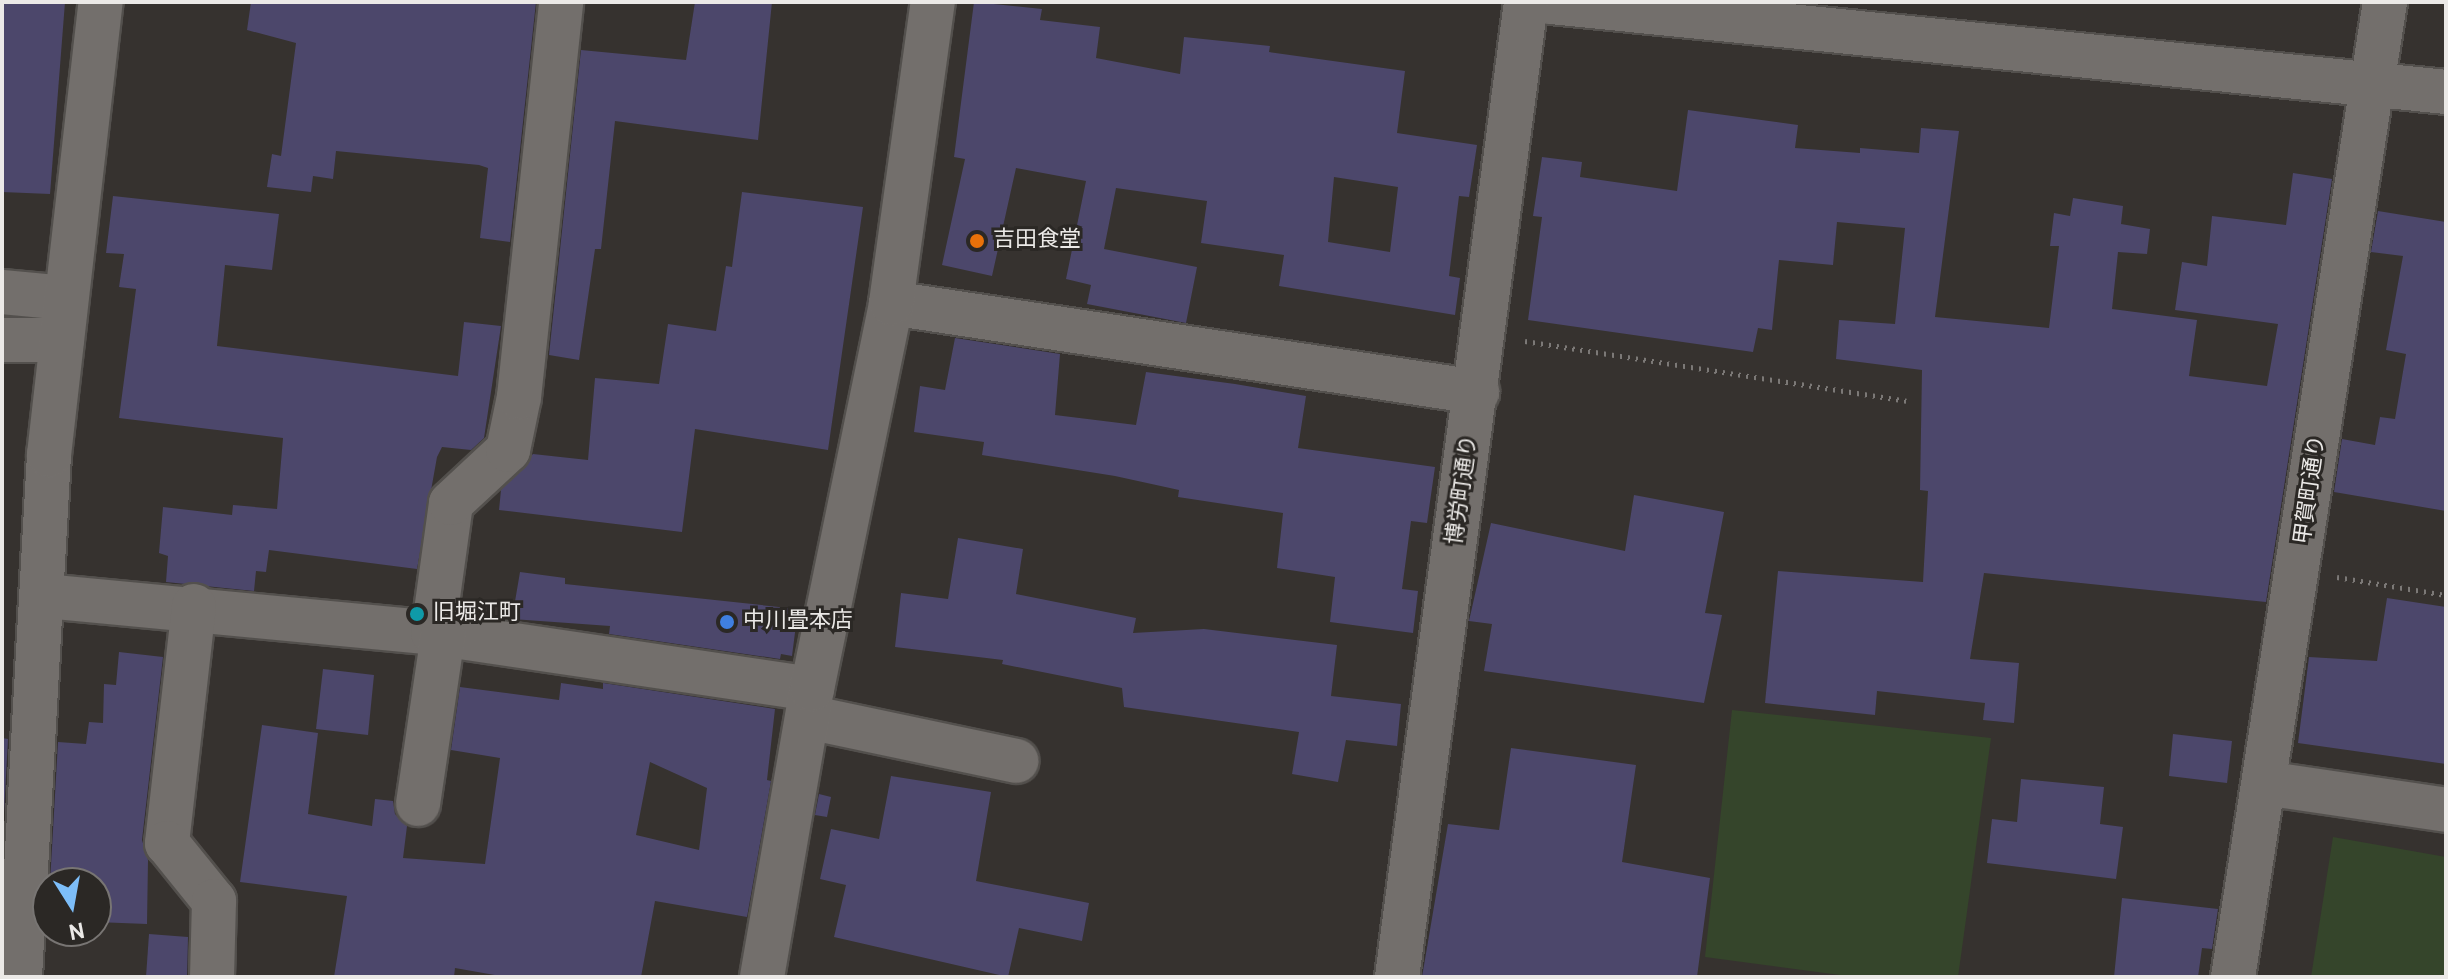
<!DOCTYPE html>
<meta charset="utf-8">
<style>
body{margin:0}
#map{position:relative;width:2448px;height:979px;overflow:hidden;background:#36322f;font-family:Overpass,"Noto Sans JP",sans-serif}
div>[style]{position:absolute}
.green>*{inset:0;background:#35452b}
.building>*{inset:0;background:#4c476b}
.path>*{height:5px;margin-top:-2.5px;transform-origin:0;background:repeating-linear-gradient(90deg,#7c7977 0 2px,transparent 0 8px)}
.roads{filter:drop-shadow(2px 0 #53504d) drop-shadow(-2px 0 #53504d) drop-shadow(0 2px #53504d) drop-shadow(0 -2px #53504d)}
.minor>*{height:44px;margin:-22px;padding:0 22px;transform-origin:22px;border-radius:22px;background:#736f6c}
.dots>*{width:22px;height:22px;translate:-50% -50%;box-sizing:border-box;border:4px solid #2b2825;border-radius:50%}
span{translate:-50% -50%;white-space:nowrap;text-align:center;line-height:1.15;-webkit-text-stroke:6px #2b2825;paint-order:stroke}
.poi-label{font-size:22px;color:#ebe9e7}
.left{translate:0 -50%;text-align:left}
.street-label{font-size:22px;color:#ebe9e7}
.frame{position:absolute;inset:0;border:4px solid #ebe9e7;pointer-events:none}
.north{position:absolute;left:32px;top:867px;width:80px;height:80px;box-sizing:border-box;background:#2b2825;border:2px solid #787573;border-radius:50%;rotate:169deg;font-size:22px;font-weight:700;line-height:32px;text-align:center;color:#ebe9e7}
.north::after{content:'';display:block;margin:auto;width:28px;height:36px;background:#7dbef9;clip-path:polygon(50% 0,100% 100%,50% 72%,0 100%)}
</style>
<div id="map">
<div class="green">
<div style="clip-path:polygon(1732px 710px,1991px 738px,1958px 977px,1855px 977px,1705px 957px)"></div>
<div style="clip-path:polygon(2333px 837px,2446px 857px,2446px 977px,2311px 977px)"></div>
</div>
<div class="building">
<div style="clip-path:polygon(2px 2px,65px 2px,50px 194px,2px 192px)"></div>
<div style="clip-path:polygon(251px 2px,536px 2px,510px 242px,480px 238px,488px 168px,479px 165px,336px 151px,333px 179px,313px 176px,311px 192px,267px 187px,272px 154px,281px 156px,296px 43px,247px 30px)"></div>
<div style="clip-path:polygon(695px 2px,772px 2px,758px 140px,615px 121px,601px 249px,595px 249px,579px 360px,549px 355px,581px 50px,686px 60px)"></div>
<div style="clip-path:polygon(evenodd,974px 2px,1042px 9px,1040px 20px,1100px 27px,1096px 58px,1180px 74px,1184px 37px,1270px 46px,1269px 52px,1405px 71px,1397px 133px,1477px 145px,1469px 197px,1459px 196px,1449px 276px,1460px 278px,1455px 315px,1279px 286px,1284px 255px,1201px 243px,1207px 201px,1116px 188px,1104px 249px,1197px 267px,1186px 323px,1087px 304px,1091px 285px,1066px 279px,1086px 181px,1016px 168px,992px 276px,942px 265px,965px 159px,954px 157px,974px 2px,1334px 177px,1398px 187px,1390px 252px,1328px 242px,1334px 177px)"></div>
<div style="clip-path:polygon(1688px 110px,1798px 125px,1795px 148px,1860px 153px,1860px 148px,1919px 153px,1921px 128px,1959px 131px,1935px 317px,2049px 328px,2059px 246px,2050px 246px,2054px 213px,2070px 216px,2073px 198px,2123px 206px,2121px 224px,2150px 229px,2147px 254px,2118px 252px,2112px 309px,2197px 320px,2189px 376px,2267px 386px,2278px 324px,2175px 310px,2182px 262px,2207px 266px,2212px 216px,2286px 225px,2293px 173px,2332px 179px,2266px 602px,1984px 573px,1970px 659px,2019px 663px,2014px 723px,1983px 720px,1985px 703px,1877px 691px,1875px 715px,1765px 703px,1778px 571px,1923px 582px,1928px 491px,1920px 490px,1922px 370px,1836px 359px,1839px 320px,1895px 324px,1905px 228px,1837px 222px,1833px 265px,1779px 260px,1772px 330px,1758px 328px,1753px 352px,1528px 320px,1542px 217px,1533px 216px,1542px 157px,1582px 162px,1580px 177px,1677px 191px)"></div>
<div style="clip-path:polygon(742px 192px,863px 207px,828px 450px,695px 429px,682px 532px,499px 510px,501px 490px,533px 454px,588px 460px,595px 378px,659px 384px,668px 324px,716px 331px,726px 266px,732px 267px)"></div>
<div style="clip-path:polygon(113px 196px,279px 214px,272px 270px,225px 265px,217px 346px,458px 376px,464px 322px,501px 326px,484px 438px,471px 450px,442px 447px,437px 457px,417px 569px,269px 550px,266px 572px,256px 571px,254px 591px,166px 582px,168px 556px,159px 553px,163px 507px,232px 515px,233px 505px,277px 509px,283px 438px,119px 418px,136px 289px,119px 287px,124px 254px,106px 253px)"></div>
<div style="clip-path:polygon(2378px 211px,2446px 222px,2446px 511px,2334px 492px,2342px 439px,2375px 445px,2380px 417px,2395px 419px,2406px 354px,2386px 350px,2403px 256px,2371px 252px)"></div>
<div style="clip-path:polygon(955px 338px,1060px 354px,1055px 415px,1136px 425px,1146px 372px,1235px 384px,1306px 396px,1298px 448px,1435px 467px,1427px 523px,1411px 521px,1402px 589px,1418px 591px,1413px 633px,1330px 622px,1335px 577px,1277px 568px,1283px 513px,1178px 497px,1179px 490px,1115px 476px,982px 455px,984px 442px,914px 432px,920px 386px,945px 390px)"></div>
<div style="clip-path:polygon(1634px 495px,1724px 512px,1705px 613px,1722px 615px,1704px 703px,1484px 671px,1492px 624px,1469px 621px,1491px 523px,1625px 551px)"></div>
<div style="clip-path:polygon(958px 538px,1023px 549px,1016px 594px,1136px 618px,1133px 633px,1204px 629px,1337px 645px,1331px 696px,1401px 704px,1397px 746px,1346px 740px,1338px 782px,1292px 774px,1299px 732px,1124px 707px,1122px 688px,1002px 664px,1003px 660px,895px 647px,901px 593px,948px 599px)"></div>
<div style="clip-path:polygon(520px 572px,565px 578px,565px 584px,798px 609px,792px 656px,781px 654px,780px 659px,609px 634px,610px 626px,512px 619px)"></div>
<div style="clip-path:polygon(2387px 598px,2446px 607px,2446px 764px,2298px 743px,2309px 657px,2377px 661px)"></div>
<div style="clip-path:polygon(119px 652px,163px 657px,142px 840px,148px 860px,147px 924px,96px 922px,96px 883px,50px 883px,58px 742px,86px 744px,89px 722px,103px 723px,104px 684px,116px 685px)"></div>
<div style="clip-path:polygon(323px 669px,374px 675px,368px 735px,316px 729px)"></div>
<div style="clip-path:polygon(evenodd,561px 683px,603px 689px,603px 683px,775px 709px,767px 780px,771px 781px,747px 917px,655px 901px,641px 977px,506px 977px,455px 968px,454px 977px,334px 977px,347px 896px,240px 882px,262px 725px,318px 733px,308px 814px,372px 826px,375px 799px,393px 801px,395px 814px,407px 826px,403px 858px,485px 864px,500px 758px,451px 750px,460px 687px,559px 700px,561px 683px,650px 762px,707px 788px,699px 850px,636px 835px,650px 762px)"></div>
<div style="clip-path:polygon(2173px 734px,2232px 741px,2227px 783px,2169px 776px)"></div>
<div style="clip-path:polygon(2px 738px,8px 739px,2px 850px)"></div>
<div style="clip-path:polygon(1511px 748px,1636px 765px,1622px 862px,1710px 878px,1697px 977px,1422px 977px,1448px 824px,1499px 830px)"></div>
<div style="clip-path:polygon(891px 776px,991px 792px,976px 881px,1089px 903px,1082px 941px,1019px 928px,1008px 977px,834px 937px,846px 885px,820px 879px,831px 829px,879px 839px)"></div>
<div style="clip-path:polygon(2021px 779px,2104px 787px,2100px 824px,2123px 827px,2116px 879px,1987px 863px,1992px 819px,2017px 822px)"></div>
<div style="clip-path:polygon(819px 794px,831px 797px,827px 817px,815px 815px)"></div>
<div style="clip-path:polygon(2122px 898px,2218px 909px,2212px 949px,2202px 948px,2198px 977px,2114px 977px)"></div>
<div style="clip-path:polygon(149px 934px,188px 937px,187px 977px,146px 977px)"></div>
</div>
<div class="path">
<div style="left:1525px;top:341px;width:386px;rotate:8.9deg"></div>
<div style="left:2337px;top:577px;width:110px;rotate:9.4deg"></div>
</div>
<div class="roads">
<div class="minor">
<div style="left:1551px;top:2px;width:900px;rotate:5.74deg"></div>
<div style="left:2px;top:292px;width:64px;rotate:5.4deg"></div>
<div style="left:891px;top:303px;width:593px;rotate:8.64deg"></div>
<div style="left:2px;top:340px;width:60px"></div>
<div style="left:44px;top:596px;width:391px;rotate:5.4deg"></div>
<div style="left:433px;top:633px;width:383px;rotate:8.4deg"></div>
<div style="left:194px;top:606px;width:239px;rotate:96.5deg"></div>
<div style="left:167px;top:843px;width:75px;rotate:51deg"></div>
<div style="left:214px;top:901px;width:76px;rotate:91.5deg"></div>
<div style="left:433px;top:633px;width:131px;rotate:-82.1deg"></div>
<div style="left:451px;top:503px;width:78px;rotate:-42.9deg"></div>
<div style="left:508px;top:450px;width:54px;rotate:-78.3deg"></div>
<div style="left:519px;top:397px;width:397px;rotate:-83.9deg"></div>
<div style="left:808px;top:717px;width:213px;rotate:11.9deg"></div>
<div style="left:2264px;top:783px;width:184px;rotate:8.4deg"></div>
<div style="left:418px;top:804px;width:172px;rotate:-81.6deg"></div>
<div style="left:20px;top:977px;width:523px;rotate:-86.82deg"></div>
<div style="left:49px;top:455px;width:456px;rotate:-83.5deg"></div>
<div style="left:762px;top:977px;width:292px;rotate:-80.2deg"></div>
<div style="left:812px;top:689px;width:394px;rotate:-78.4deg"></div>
<div style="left:891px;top:303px;width:304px;rotate:-82.1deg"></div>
<div style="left:1397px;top:977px;width:983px;rotate:-82.46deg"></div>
<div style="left:2233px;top:977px;width:987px;rotate:-81.14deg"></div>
</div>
</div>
<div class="dots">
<div style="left:977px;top:241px;background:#e8710a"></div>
<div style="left:417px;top:614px;background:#0f9aa8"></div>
<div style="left:727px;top:622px;background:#3f7fe0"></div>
</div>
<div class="poi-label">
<span class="left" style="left:993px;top:241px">吉田食堂</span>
<span class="left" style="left:433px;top:614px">旧堀江町</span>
<span class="left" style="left:743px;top:622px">中川畳本店</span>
</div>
<div class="street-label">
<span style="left:1463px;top:490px;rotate:-82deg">博労町通り</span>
<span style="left:2311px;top:490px;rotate:-82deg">甲賀町通り</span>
</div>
<div class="frame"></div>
<div class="north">N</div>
</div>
